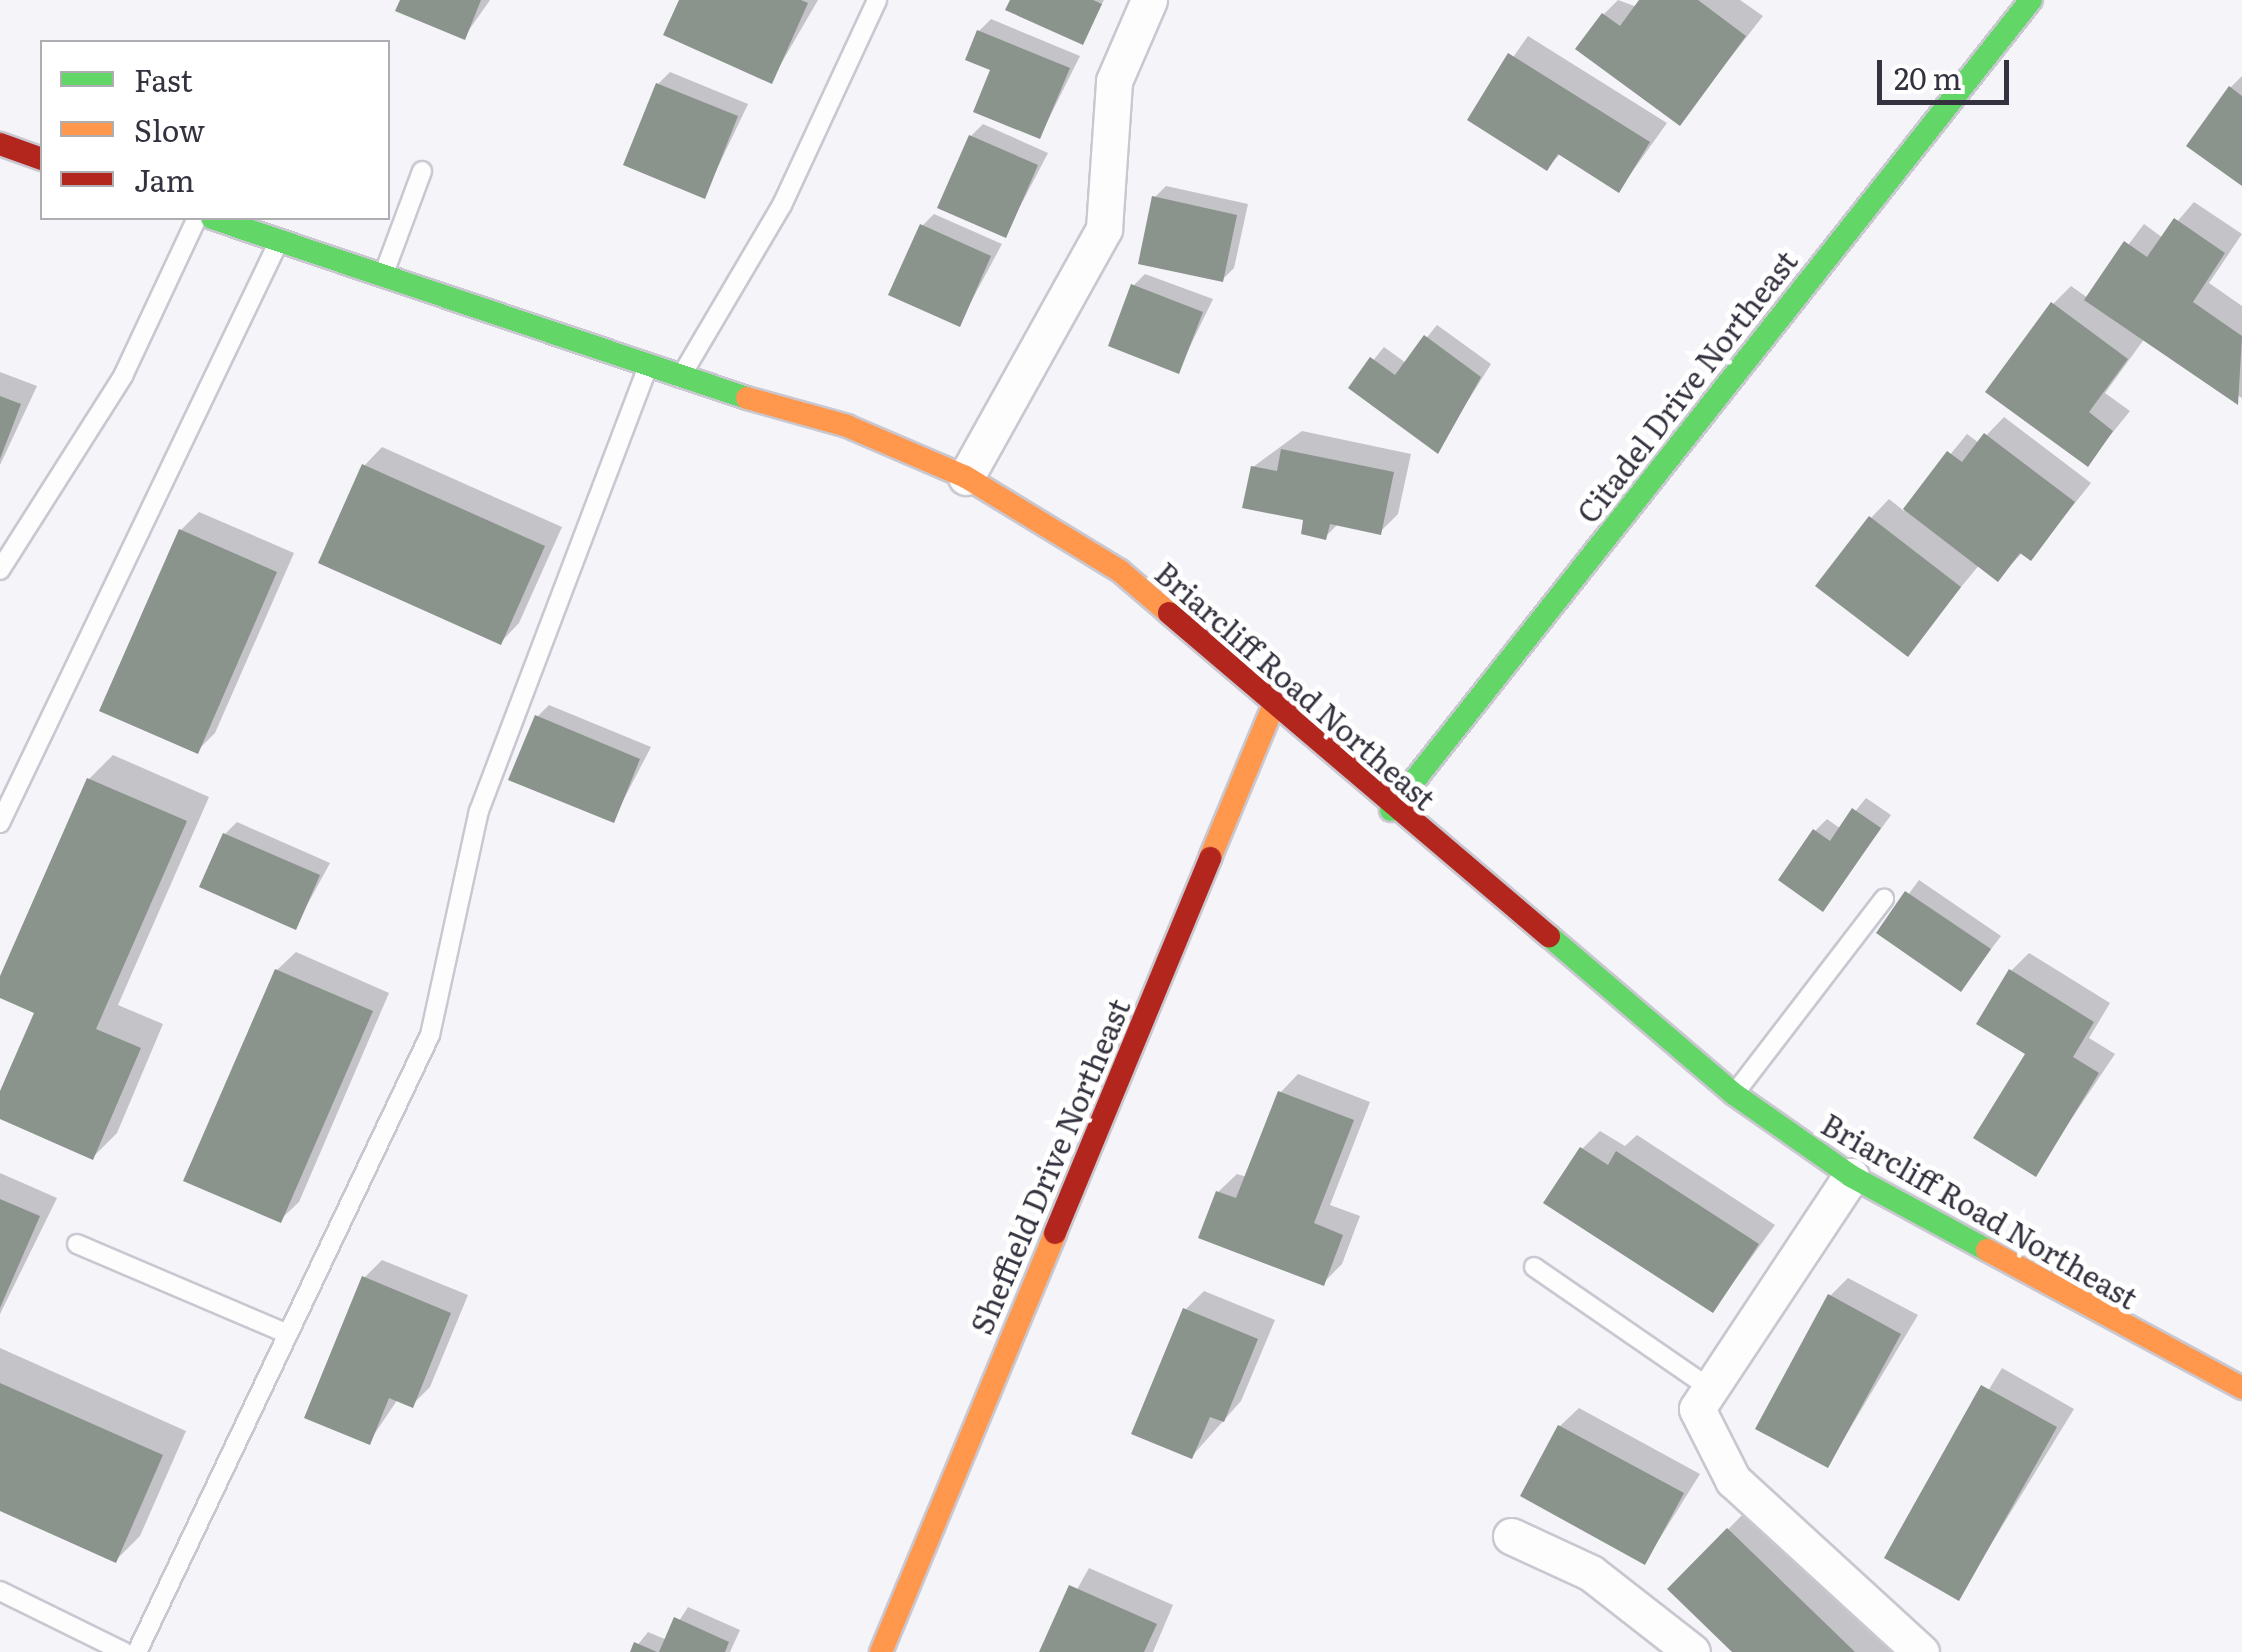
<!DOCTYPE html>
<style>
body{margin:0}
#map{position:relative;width:2242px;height:1652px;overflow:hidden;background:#f5f4f9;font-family:Literata,serif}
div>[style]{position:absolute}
.shadow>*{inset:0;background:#0003}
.building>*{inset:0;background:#8a948d}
.roads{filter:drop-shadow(2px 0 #c9c7d0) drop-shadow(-2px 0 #c9c7d0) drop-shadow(0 2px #c9c7d0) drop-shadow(0 -2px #c9c7d0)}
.lane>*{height:18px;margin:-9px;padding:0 9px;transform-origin:9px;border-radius:9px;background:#fefdfe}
.street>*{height:35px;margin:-17.5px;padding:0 17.5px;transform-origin:17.5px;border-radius:17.5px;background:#fefdfe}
.fast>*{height:22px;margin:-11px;padding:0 11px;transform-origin:11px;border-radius:11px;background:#63d668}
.slow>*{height:22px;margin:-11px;padding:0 11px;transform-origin:11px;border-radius:11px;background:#ff974d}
.jam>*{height:22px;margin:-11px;padding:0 11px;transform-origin:11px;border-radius:11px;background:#b3261e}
span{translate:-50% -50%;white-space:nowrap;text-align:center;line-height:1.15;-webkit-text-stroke:10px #fff;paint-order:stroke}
.street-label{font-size:30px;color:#35323f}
.legend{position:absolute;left:40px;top:40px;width:350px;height:180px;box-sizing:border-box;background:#fff;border:2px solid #aeadb2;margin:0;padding:12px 18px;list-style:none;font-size:30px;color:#35323f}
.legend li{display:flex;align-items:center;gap:20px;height:50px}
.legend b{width:50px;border:2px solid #aeadb2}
.scale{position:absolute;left:1877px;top:60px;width:132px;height:45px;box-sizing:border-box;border:5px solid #35323f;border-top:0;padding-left:12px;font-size:30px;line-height:35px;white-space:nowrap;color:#35323f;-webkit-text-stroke:8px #fff;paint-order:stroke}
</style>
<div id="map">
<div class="shadow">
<div style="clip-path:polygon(403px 0,490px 0,464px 37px)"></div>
<div style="clip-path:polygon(682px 0,818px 0,771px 81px)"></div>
<div style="clip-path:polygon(1013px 0,1104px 0,1082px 42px)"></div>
<div style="clip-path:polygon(1618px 0,1637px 7px,1642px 0,1740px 0,1763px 16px,1680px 122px,1604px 14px)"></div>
<div style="clip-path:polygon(991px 19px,1080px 56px,1040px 136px,993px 69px,979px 31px)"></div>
<div style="clip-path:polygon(1528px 36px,1667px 123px,1619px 190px,1561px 153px,1547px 168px,1470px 119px)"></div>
<div style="clip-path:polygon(670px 72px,748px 104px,704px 196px,658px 84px)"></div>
<div style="clip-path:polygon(2242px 76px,2242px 183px,2230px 88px)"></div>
<div style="clip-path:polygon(983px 124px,1048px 153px,1005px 235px,971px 136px)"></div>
<div style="clip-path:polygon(1166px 186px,1248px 204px,1234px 268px,1222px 280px,1154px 198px)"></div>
<div style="clip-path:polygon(2194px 202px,2242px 234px,2209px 283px,2242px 306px,2242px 398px,2145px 338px,2105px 393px,2130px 411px,2088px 463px,2053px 304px,2071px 286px,2088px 298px,2144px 224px,2163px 238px)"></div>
<div style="clip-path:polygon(934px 214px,1002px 244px,959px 324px,922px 226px)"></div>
<div style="clip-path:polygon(1145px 274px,1213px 299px,1178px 371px,1133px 286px)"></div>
<div style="clip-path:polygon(1437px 325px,1491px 364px,1437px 450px,1351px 388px,1384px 347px,1406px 363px)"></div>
<div style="clip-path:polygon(0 372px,37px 386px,0 465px)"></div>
<div style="clip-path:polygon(2004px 417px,2091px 483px,2031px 558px,2023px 552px,1998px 578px,1980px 564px,1907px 653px,1871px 518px,1889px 499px,1904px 511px,1967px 434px,1979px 443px)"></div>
<div style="clip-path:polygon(1302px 431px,1411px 454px,1398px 514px,1380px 532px,1339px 523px,1325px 537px,1253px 467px)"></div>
<div style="clip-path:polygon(382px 447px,562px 527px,519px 623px,501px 642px,364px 466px)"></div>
<div style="clip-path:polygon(199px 512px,294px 553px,215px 733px,197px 751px,181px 530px)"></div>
<div style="clip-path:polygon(549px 705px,651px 747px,613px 820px,537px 717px)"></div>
<div style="clip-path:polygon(113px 755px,209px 797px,118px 1005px,163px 1024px,117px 1133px,93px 1157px,0 1116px,38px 1012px,0 995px,0 983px,89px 779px)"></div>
<div style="clip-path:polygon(1866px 798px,1891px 815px,1823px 909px,1815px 831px,1827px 819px,1841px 829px)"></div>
<div style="clip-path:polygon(237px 822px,330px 863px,295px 927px,225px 834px)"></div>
<div style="clip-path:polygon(1919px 880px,2001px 936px,1961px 989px,1880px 933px)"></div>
<div style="clip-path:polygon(296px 952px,389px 993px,299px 1202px,280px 1220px,277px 970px)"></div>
<div style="clip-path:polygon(2029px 953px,2110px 1003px,2089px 1038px,2115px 1054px,2035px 1173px,2028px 1053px,2011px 971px)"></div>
<div style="clip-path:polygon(1298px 1074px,1370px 1102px,1330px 1205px,1360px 1216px,1342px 1264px,1323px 1283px,1218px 1192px,1237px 1174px,1247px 1177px,1280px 1093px)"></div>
<div style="clip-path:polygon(1600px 1131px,1625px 1146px,1637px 1135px,1775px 1225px,1713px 1310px,1582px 1149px)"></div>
<div style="clip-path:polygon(0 1173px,57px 1198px,0 1314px)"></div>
<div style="clip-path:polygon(382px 1260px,468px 1295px,430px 1387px,412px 1405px,398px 1399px,369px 1442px,364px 1278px)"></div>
<div style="clip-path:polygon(1848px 1278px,1918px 1315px,1828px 1465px,1830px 1296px)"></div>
<div style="clip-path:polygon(1204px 1291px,1275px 1320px,1241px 1401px,1192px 1456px,1134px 1433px,1186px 1309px)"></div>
<div style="clip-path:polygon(0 1348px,186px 1431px,140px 1536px,116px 1560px,0 1508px)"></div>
<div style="clip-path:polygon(2002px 1368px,2074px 1409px,1958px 1598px,1887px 1557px)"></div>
<div style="clip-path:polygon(1579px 1408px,1700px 1474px,1645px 1562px,1560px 1426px)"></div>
<div style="clip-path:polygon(1746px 1511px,1892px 1652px,1736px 1652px,1670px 1589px)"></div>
<div style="clip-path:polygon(1089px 1568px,1173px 1605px,1153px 1652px,1042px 1652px)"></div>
<div style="clip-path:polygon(688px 1607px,740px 1630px,730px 1652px,632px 1652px,648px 1632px,667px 1640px)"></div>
</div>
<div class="building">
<div style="clip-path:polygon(400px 0,481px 0,465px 40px,395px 11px)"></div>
<div style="clip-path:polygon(679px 0,801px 0,808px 3px,772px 84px,663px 35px)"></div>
<div style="clip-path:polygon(1010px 0,1093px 0,1102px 4px,1083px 45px,1005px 10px)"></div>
<div style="clip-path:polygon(1639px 0,1698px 0,1746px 36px,1680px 126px,1575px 49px,1602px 13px,1620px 26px)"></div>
<div style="clip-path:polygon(977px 30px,1070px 68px,1040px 139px,973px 112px,990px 70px,965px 60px)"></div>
<div style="clip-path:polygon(1508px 53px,1650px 142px,1619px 193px,1558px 154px,1547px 171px,1467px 120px)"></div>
<div style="clip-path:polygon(656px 83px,738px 116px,705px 199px,623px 165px)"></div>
<div style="clip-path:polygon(2229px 86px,2242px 96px,2242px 186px,2186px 146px)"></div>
<div style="clip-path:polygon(969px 135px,1038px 165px,1006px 238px,937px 208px)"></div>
<div style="clip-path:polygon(1152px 196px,1237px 215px,1223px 282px,1138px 264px)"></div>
<div style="clip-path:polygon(2174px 218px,2225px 253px,2193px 302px,2242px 336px,2238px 405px,2084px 300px,2124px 241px,2147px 257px)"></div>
<div style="clip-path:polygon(920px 224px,991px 256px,960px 327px,888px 295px)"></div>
<div style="clip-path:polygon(1131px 284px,1203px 312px,1179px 374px,1108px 346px)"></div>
<div style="clip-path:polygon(2051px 302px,2128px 359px,2089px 412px,2113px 431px,2088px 467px,1985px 392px)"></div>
<div style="clip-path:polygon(1424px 335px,1481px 377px,1438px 454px,1348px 388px,1370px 357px,1395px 375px)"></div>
<div style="clip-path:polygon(0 396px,21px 404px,0 459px)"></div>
<div style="clip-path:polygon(1984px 433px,2075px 502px,2031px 561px,2020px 553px,1998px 582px,1903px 509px,1947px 451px,1962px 462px)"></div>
<div style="clip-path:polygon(1281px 449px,1394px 472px,1381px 535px,1330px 524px,1326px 540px,1301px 534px,1303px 520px,1242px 508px,1251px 466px,1277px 471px)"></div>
<div style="clip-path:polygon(362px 464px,545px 546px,501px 645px,318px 563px)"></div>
<div style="clip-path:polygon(1869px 516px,1961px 587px,1908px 657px,1815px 586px)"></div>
<div style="clip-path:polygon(179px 529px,277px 572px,198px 754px,99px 711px)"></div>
<div style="clip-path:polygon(535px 715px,640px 759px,614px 823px,508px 780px)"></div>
<div style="clip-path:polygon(87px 778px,187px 821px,96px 1029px,141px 1048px,93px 1160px,0 1119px,0 1091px,34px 1013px,0 998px,0 976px)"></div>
<div style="clip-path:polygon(1852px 808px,1881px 828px,1823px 912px,1778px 880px,1813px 829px,1830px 841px)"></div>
<div style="clip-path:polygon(223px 833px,320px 875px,296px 930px,199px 887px)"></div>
<div style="clip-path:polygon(1905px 891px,1991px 949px,1961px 992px,1876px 933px)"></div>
<div style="clip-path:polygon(275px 969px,373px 1011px,281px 1223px,183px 1181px)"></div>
<div style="clip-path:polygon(2009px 969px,2094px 1022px,2073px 1057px,2099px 1073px,2036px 1177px,1973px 1138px,2025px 1054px,1976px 1024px)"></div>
<div style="clip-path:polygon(1278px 1091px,1354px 1120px,1314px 1223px,1343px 1235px,1324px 1286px,1198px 1238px,1216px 1191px,1236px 1198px)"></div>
<div style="clip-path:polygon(1580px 1147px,1608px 1165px,1616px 1151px,1759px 1244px,1713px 1313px,1543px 1203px)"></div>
<div style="clip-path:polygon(0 1199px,40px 1216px,0 1308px)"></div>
<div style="clip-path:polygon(362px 1276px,451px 1313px,413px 1408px,389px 1398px,370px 1445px,304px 1418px)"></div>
<div style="clip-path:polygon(1828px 1294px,1901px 1334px,1828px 1468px,1755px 1429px)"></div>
<div style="clip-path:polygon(1183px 1308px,1258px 1339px,1224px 1422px,1210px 1417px,1192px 1459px,1131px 1434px)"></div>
<div style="clip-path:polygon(0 1383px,163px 1455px,116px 1563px,0 1511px)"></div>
<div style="clip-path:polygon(1981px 1385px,2057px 1427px,1959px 1601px,1884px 1558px)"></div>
<div style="clip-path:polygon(1558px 1425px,1684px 1493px,1645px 1565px,1520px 1496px)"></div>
<div style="clip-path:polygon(1727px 1528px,1855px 1652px,1732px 1652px,1667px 1589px)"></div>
<div style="clip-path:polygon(1069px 1585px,1157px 1624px,1144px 1652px,1039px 1652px)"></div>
<div style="clip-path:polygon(674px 1617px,729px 1642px,725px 1652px,659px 1652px)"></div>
<div style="clip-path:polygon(634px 1642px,657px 1652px,630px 1652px)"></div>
</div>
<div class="roads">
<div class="lane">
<div style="left:383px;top:276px;width:112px;rotate:-69.6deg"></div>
<div style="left:680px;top:378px;width:201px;rotate:-59.5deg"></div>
<div style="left:782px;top:205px;width:226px;rotate:-65.1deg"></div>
<div style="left:0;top:570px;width:230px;rotate:-57.6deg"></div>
<div style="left:123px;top:376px;width:174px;rotate:-64.9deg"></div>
<div style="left:0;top:823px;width:645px;rotate:-64.39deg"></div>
<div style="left:1735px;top:1093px;width:245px;rotate:-52.5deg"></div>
<div style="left:77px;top:1244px;width:224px;rotate:23.1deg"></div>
<div style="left:1534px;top:1267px;width:215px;rotate:34.6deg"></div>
<div style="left:0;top:1591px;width:138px;rotate:26.2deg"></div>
<div style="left:137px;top:1652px;width:683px;rotate:-64.6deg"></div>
<div style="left:430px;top:1035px;width:229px;rotate:-77.7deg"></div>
<div style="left:479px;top:811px;width:474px;rotate:-69.2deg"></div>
</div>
<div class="street">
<div style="left:966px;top:477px;width:284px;rotate:-60.9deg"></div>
<div style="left:1104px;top:229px;width:148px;rotate:-86.1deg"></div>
<div style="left:1114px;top:81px;width:88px;rotate:-66.6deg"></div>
<div style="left:1851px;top:1176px;width:279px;rotate:123.5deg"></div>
<div style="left:1697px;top:1409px;width:80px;rotate:63.1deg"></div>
<div style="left:1733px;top:1480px;width:255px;rotate:42.5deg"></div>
<div style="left:1511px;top:1536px;width:88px;rotate:24.8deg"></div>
<div style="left:1591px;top:1573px;width:128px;rotate:38deg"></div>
</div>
<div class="fast">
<div style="left:212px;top:218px;width:564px;rotate:18.6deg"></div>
<div style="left:1391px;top:810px;width:1032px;rotate:-51.69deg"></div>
<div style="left:1549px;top:936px;width:243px;rotate:40.5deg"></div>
<div style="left:1734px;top:1094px;width:143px;rotate:35deg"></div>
<div style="left:1851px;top:1176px;width:155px;rotate:28.6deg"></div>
</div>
<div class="slow">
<div style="left:747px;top:398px;width:104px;rotate:15.6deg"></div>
<div style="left:847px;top:426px;width:129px;rotate:23.2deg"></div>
<div style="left:966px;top:477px;width:180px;rotate:31.4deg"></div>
<div style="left:1120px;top:571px;width:65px;rotate:40.6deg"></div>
<div style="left:1210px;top:858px;width:167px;rotate:-67.4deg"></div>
<div style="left:1987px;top:1250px;width:290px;rotate:28.4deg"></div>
<div style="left:881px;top:1652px;width:454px;rotate:-67.4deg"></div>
</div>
<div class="jam">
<div style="left:0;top:144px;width:45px;rotate:19.7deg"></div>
<div style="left:1169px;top:613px;width:499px;rotate:40.4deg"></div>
<div style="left:1055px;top:1233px;width:406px;rotate:-67.5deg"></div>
</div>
</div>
<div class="street-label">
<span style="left:1686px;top:386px;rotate:-52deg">Citadel Drive Northeast</span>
<span style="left:1296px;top:685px;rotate:41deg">Briarcliff Road Northeast</span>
<span style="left:1049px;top:1166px;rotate:-67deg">Sheffield Drive Northeast</span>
<span style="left:1980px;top:1210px;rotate:30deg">Briarcliff Road Northeast</span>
</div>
<ul class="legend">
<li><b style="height:12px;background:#63d668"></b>Fast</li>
<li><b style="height:12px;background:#ff974d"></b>Slow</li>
<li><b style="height:12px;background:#b3261e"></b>Jam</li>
</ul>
<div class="scale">20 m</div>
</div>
